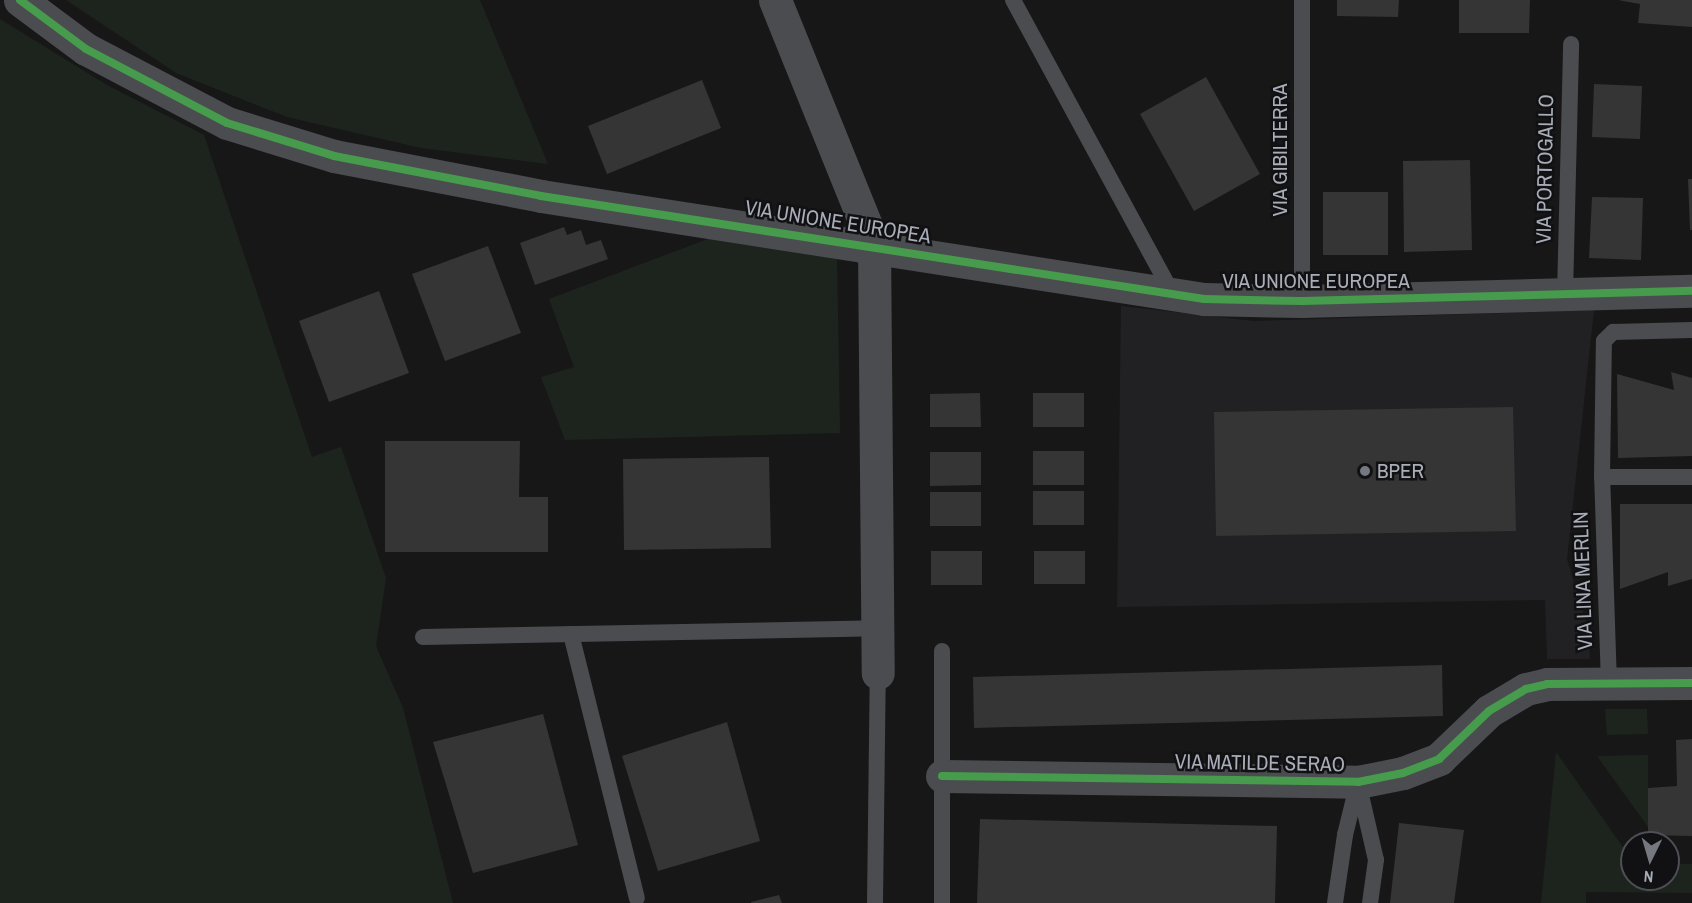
<!DOCTYPE html>
<style>
body{margin:0}
#map{position:relative;width:1692px;height:903px;overflow:hidden;background:#171717;font-family:"Archivo Narrow",sans-serif}
div>[style]{position:absolute}
.built>*{inset:0;background:#212123}
.green>*{inset:0;background:#1d241e}
.building>*{inset:0;background:#353536}
.service>*{height:16px;margin:-8px;padding:0 8px;transform-origin:8px;border-radius:8px;background:#4b4c50}
.minor>*{height:33px;margin:-16.5px;padding:0 16.5px;transform-origin:16.5px;border-radius:16.5px;background:#4b4c50}
.cycleway>*{height:8px;margin:-4px;padding:0 4px;transform-origin:4px;border-radius:4px;background:#469c4c}
.dots>*{width:16px;height:16px;translate:-50% -50%;box-sizing:border-box;border:3px solid #111113;border-radius:50%}
span{translate:-50% -50%;white-space:nowrap;text-align:center;line-height:1.15;-webkit-text-stroke:5px #111113;paint-order:stroke}
.street-label{font-size:21px;color:#a8adb8}
.poi-label{font-size:21px;color:#a8adb8}
.left{translate:0 -50%;text-align:left}
.north{position:absolute;left:1620px;top:831px;width:60px;height:60px;box-sizing:border-box;background:#111113;border:2px solid #4d4f55;border-radius:50%;rotate:185deg;font-size:16px;font-weight:700;line-height:24px;text-align:center;color:#a8adb8}
.north::after{content:'';display:block;margin:auto;width:21px;height:27px;background:#757880;clip-path:polygon(50% 0,100% 100%,50% 72%,0 100%)}
</style>
<div id="map">
<div class="built">
<div style="clip-path:polygon(1121px 306px,1254px 321px,1594px 310px,1567px 559px,1588px 628px,1590px 659px,1547px 659px,1545px 600px,1117px 607px)"></div>
</div>
<div class="green">
<div style="clip-path:polygon(66px 0,480px 0,548px 164px,421px 148px,287px 117px,176px 73px)"></div>
<div style="clip-path:polygon(0 19px,107px 85px,204px 135px,312px 457px,341px 447px,386px 578px,376px 646px,403px 708px,453px 903px,0 903px)"></div>
<div style="clip-path:polygon(713px 237px,837px 256px,840px 433px,565px 440px,541px 377px,574px 367px,549px 299px)"></div>
<div style="clip-path:polygon(1605px 709px,1647px 709px,1648px 734px,1607px 735px)"></div>
<div style="clip-path:polygon(1556px 752px,1632px 860px,1632px 879px,1668px 879px,1668px 864px,1692px 864px,1692px 893px,1586px 892px,1586px 903px,1541px 903px)"></div>
<div style="clip-path:polygon(1648px 755px,1648px 827px,1597px 756px)"></div>
</div>
<div class="building">
<div style="clip-path:polygon(1337px 0,1399px 0,1398px 17px,1337px 16px)"></div>
<div style="clip-path:polygon(1459px 0,1530px 0,1529px 33px,1459px 33px)"></div>
<div style="clip-path:polygon(1618px 0,1692px 0,1692px 27px,1638px 23px,1640px 4px)"></div>
<div style="clip-path:polygon(1206px 77px,1260px 174px,1194px 211px,1140px 114px)"></div>
<div style="clip-path:polygon(702px 80px,721px 128px,607px 174px,588px 126px)"></div>
<div style="clip-path:polygon(1594px 84px,1642px 86px,1640px 139px,1592px 137px)"></div>
<div style="clip-path:polygon(1470px 160px,1472px 250px,1404px 252px,1403px 161px)"></div>
<div style="clip-path:polygon(1688px 179px,1692px 179px,1692px 230px,1690px 230px)"></div>
<div style="clip-path:polygon(1323px 192px,1388px 192px,1388px 255px,1323px 255px)"></div>
<div style="clip-path:polygon(1592px 197px,1643px 198px,1641px 260px,1589px 258px)"></div>
<div style="clip-path:polygon(564px 227px,567px 235px,581px 230px,586px 245px,601px 240px,608px 259px,535px 285px,520px 243px)"></div>
<div style="clip-path:polygon(488px 246px,521px 333px,445px 361px,412px 274px)"></div>
<div style="clip-path:polygon(379px 291px,409px 373px,329px 402px,299px 321px)"></div>
<div style="clip-path:polygon(1671px 372px,1692px 378px,1692px 456px,1618px 458px,1617px 374px,1674px 390px)"></div>
<div style="clip-path:polygon(980px 393px,981px 427px,930px 427px,930px 394px)"></div>
<div style="clip-path:polygon(1033px 393px,1084px 393px,1084px 427px,1033px 427px)"></div>
<div style="clip-path:polygon(1513px 407px,1516px 531px,1216px 536px,1214px 412px)"></div>
<div style="clip-path:polygon(385px 441px,520px 441px,519px 497px,548px 497px,548px 552px,385px 552px)"></div>
<div style="clip-path:polygon(1033px 451px,1084px 451px,1084px 485px,1033px 485px)"></div>
<div style="clip-path:polygon(930px 452px,981px 452px,981px 485px,930px 486px)"></div>
<div style="clip-path:polygon(769px 457px,771px 548px,624px 550px,623px 459px)"></div>
<div style="clip-path:polygon(1033px 491px,1084px 491px,1084px 525px,1033px 525px)"></div>
<div style="clip-path:polygon(930px 492px,981px 492px,981px 526px,930px 526px)"></div>
<div style="clip-path:polygon(1620px 504px,1692px 504px,1692px 579px,1668px 586px,1668px 572px,1620px 589px)"></div>
<div style="clip-path:polygon(931px 551px,982px 551px,982px 585px,931px 585px)"></div>
<div style="clip-path:polygon(1034px 551px,1085px 551px,1085px 584px,1034px 584px)"></div>
<div style="clip-path:polygon(1442px 665px,1443px 716px,974px 728px,973px 677px)"></div>
<div style="clip-path:polygon(543px 714px,578px 845px,473px 873px,433px 742px)"></div>
<div style="clip-path:polygon(727px 722px,760px 841px,658px 871px,622px 756px)"></div>
<div style="clip-path:polygon(1692px 739px,1692px 836px,1648px 835px,1648px 788px,1677px 786px,1676px 740px)"></div>
<div style="clip-path:polygon(980px 819px,1277px 826px,1275px 903px,977px 903px)"></div>
<div style="clip-path:polygon(1399px 823px,1464px 830px,1454px 903px,1390px 903px)"></div>
<div style="clip-path:polygon(779px 895px,782px 903px,751px 903px,751px 902px)"></div>
</div>
<div class="service">
<div style="left:1013px;top:0;width:336px;rotate:61.5deg"></div>
<div style="left:1302px;top:0;width:301px;rotate:90deg"></div>
<div style="left:1565px;top:295px;width:251px;rotate:-88.6deg"></div>
<div style="left:1602px;top:477px;width:90px"></div>
<div style="left:571px;top:634px;width:272px;rotate:76deg"></div>
<div style="left:423px;top:637px;width:455px;rotate:-1.1deg"></div>
<div style="left:942px;top:651px;width:252px;rotate:90deg"></div>
<div style="left:1609px;top:684px;width:207px;rotate:-91.9deg"></div>
<div style="left:1602px;top:477px;width:136px;rotate:-89.2deg"></div>
<div style="left:1604px;top:341px;width:13px;rotate:-45deg"></div>
<div style="left:1613px;top:332px;width:79px;rotate:-1.5deg"></div>
<div style="left:1358px;top:782px;width:80px;rotate:77deg"></div>
<div style="left:1376px;top:860px;width:43px;rotate:97.9deg"></div>
<div style="left:875px;top:903px;width:230px;rotate:-89.3deg"></div>
<div style="left:1335px;top:903px;width:69px;rotate:-81.6deg"></div>
<div style="left:1345px;top:835px;width:50px;rotate:-76.2deg"></div>
</div>
<div class="minor">
<div style="left:20px;top:0;width:82px;rotate:36.6deg"></div>
<div style="left:86px;top:49px;width:159px;rotate:27.7deg"></div>
<div style="left:227px;top:123px;width:112px;rotate:17.1deg"></div>
<div style="left:334px;top:156px;width:211px;rotate:10.9deg"></div>
<div style="left:541px;top:196px;width:671px;rotate:8.83deg"></div>
<div style="left:1204px;top:299px;width:98px;rotate:1.2deg"></div>
<div style="left:1302px;top:301px;width:390px;rotate:-1.5deg"></div>
<div style="left:775px;top:0;width:264px;rotate:68deg"></div>
<div style="left:874px;top:245px;width:428px;rotate:89.5deg"></div>
<div style="left:942px;top:776px;width:416px;rotate:0.8deg"></div>
<div style="left:1358px;top:782px;width:46px;rotate:-11.3deg"></div>
<div style="left:1403px;top:773px;width:39px;rotate:-21deg"></div>
<div style="left:1439px;top:759px;width:69px;rotate:-43.8deg"></div>
<div style="left:1489px;top:711px;width:43px;rotate:-30.7deg"></div>
<div style="left:1526px;top:689px;width:22px;rotate:-13deg"></div>
<div style="left:1547px;top:684px;width:145px;rotate:-0.4deg"></div>
</div>
<div class="cycleway">
<div style="left:20px;top:0;width:82px;rotate:36.6deg"></div>
<div style="left:86px;top:49px;width:159px;rotate:27.7deg"></div>
<div style="left:227px;top:123px;width:112px;rotate:17.1deg"></div>
<div style="left:334px;top:156px;width:211px;rotate:10.9deg"></div>
<div style="left:541px;top:196px;width:671px;rotate:8.83deg"></div>
<div style="left:1204px;top:299px;width:98px;rotate:1.2deg"></div>
<div style="left:1302px;top:301px;width:390px;rotate:-1.5deg"></div>
<div style="left:942px;top:776px;width:416px;rotate:0.8deg"></div>
<div style="left:1358px;top:782px;width:46px;rotate:-11.3deg"></div>
<div style="left:1403px;top:773px;width:39px;rotate:-21deg"></div>
<div style="left:1439px;top:759px;width:69px;rotate:-43.8deg"></div>
<div style="left:1489px;top:711px;width:43px;rotate:-30.7deg"></div>
<div style="left:1526px;top:689px;width:22px;rotate:-13deg"></div>
<div style="left:1547px;top:684px;width:145px;rotate:-0.4deg"></div>
</div>
<div class="dots">
<div style="left:1365px;top:471px;background:#757880"></div>
</div>
<div class="street-label">
<span style="left:1280px;top:150px;rotate:-90deg">VIA GIBILTERRA</span>
<span style="left:1545px;top:169px;rotate:-89deg">VIA PORTOGALLO</span>
<span style="left:838px;top:222px;rotate:9deg">VIA UNIONE EUROPEA</span>
<span style="left:1316px;top:281px">VIA UNIONE EUROPEA</span>
<span style="left:1583px;top:581px;rotate:-92deg">VIA LINA MERLIN</span>
<span style="left:1260px;top:763px;rotate:1deg">VIA MATILDE SERAO</span>
</div>
<div class="poi-label">
<span class="left" style="left:1377px;top:471px">BPER</span>
</div>
<div class="north">N</div>
</div>
